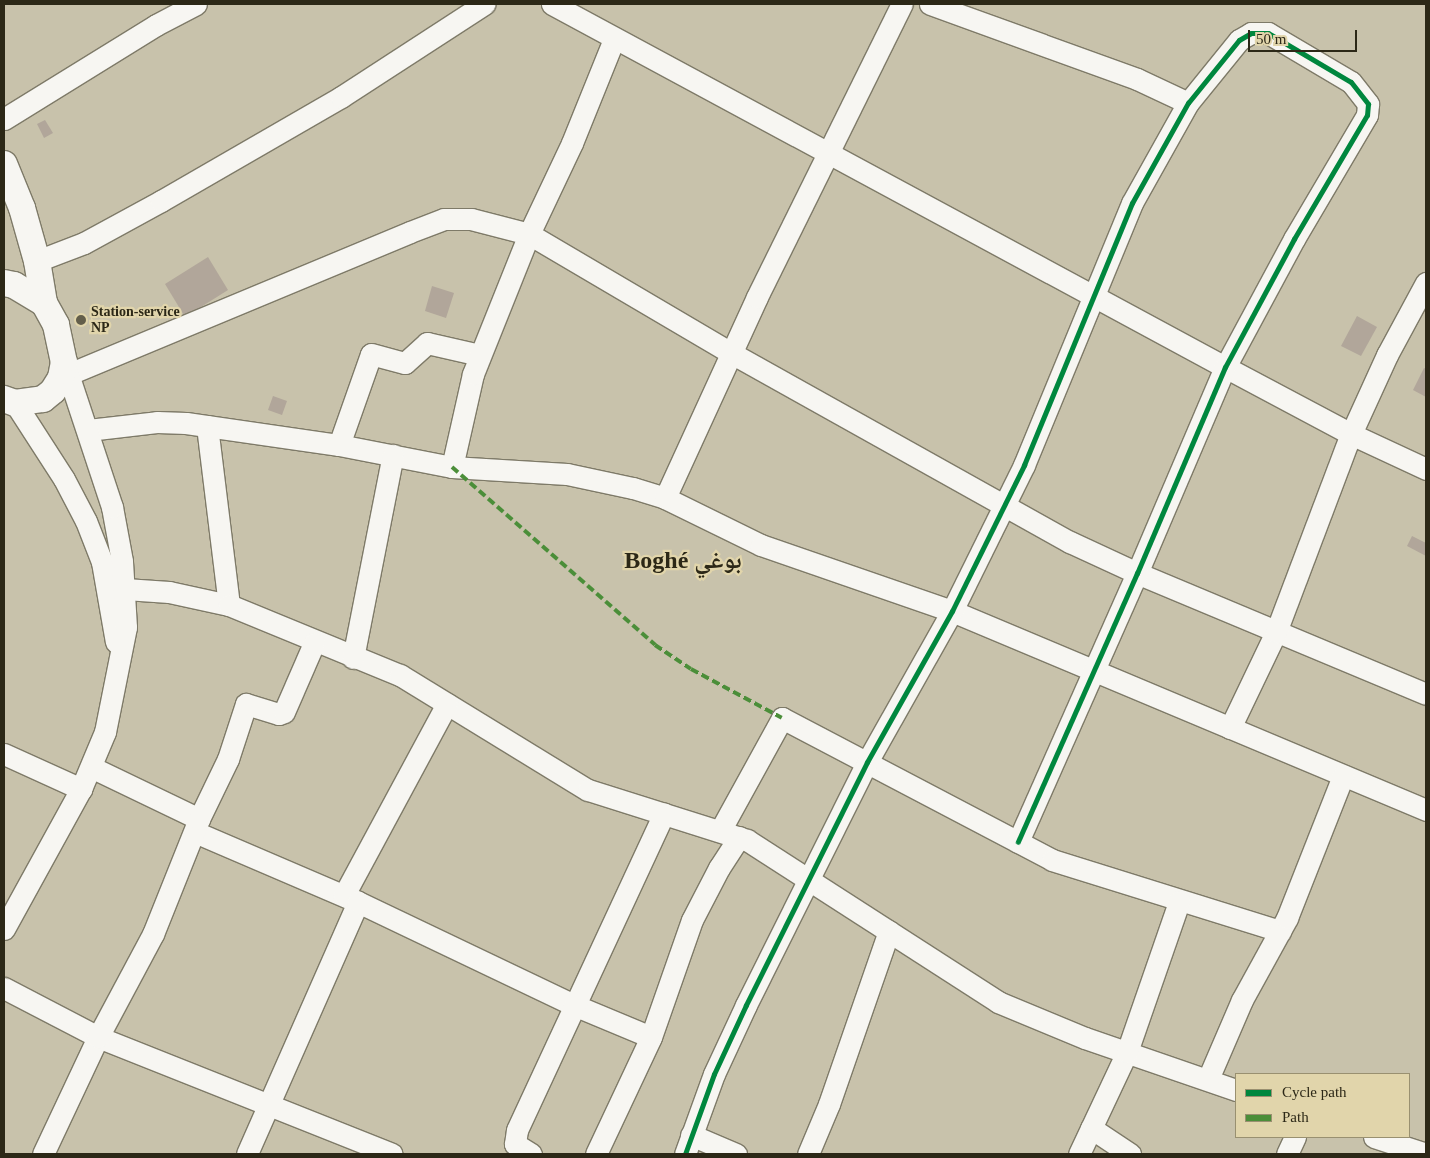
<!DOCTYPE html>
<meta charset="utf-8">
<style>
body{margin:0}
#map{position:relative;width:1430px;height:1158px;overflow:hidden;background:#c8c2ab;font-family:"Times New Roman","Noto Naskh Arabic",serif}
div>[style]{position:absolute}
.building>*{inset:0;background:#b1a69a}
.roads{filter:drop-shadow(1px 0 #7e7a68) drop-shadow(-1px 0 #7e7a68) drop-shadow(0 1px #7e7a68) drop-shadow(0 -1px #7e7a68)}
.minor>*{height:21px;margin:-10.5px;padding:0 10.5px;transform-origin:10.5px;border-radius:10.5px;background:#f7f6f2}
.major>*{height:26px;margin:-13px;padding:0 13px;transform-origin:13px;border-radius:13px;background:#f7f6f2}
.quiet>*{height:4px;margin-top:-2px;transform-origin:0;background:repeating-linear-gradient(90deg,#4b8e39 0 8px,transparent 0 12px)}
.cycleway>*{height:5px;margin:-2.5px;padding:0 2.5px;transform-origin:2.5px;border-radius:2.5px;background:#00873e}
.dots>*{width:14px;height:14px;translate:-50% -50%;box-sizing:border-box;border:2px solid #e1d5ab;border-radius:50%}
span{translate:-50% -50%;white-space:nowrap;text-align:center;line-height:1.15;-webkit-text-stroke:4.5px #e1d5ab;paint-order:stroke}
.poi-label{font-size:14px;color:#2c2817;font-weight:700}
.left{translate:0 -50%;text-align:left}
.town-label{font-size:24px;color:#2c2817;font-weight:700}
.frame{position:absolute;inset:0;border:5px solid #2c2817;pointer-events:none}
.legend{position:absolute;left:1235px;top:1073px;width:175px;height:65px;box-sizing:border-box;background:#e1d5ab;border:1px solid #999070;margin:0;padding:6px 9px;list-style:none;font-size:15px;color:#2c2817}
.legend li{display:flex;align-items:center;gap:10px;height:25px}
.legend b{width:25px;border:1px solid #999070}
.scale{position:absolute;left:1248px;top:30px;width:109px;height:22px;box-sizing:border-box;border:2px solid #2c2817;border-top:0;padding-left:6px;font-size:15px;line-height:18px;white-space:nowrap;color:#2c2817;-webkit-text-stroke:4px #e1d5ab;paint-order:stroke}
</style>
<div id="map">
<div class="building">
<div style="clip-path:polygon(45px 120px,53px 133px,44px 138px,37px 124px)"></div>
<div style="clip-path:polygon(208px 257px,228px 290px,185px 317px,165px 284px)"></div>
<div style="clip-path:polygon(432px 286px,454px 293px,446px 318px,425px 311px)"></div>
<div style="clip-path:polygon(1357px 316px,1377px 327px,1361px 356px,1341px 346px)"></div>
<div style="clip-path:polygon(1424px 368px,1426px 369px,1426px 397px,1413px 390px)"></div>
<div style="clip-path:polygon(273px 396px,287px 401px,282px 415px,268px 410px)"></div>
<div style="clip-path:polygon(1412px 536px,1426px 543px,1426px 556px,1407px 546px)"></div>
</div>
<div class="roads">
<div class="minor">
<div style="left:552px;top:4px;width:765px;rotate:28.34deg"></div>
<div style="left:1225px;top:367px;width:143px;rotate:28deg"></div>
<div style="left:1351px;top:434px;width:83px;rotate:25deg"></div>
<div style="left:930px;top:4px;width:220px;rotate:19.9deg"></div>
<div style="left:1137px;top:79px;width:56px;rotate:25.2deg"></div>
<div style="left:4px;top:119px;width:179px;rotate:-31.7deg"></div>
<div style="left:156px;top:25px;width:45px;rotate:-27.7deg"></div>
<div style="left:37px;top:261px;width:50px;rotate:-21deg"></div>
<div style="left:84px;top:243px;width:88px;rotate:-28.6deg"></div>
<div style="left:161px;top:201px;width:208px;rotate:-30deg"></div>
<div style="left:341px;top:97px;width:171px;rotate:-33deg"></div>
<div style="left:69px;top:374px;width:369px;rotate:-22.6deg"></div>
<div style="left:410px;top:232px;width:36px;rotate:-21deg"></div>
<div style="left:444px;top:219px;width:27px"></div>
<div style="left:471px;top:219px;width:60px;rotate:14.5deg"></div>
<div style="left:529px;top:234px;width:237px;rotate:30.5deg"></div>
<div style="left:733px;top:354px;width:386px;rotate:29.2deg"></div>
<div style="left:1070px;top:542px;width:74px;rotate:24.8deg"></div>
<div style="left:1137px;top:573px;width:313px;rotate:22.7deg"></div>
<div style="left:15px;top:403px;width:90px;rotate:57.2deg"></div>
<div style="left:64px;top:479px;width:47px;rotate:62.4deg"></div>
<div style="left:86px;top:521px;width:44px;rotate:68.7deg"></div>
<div style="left:102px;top:562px;width:81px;rotate:80.1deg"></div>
<div style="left:207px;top:426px;width:180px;rotate:83deg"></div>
<div style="left:88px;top:430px;width:69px;rotate:-6.6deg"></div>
<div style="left:157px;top:422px;width:29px;rotate:2deg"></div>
<div style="left:186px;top:423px;width:155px;rotate:8.2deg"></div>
<div style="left:339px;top:445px;width:115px;rotate:11deg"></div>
<div style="left:452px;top:467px;width:115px;rotate:3.5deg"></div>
<div style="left:567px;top:474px;width:67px;rotate:12deg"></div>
<div style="left:633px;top:488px;width:34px;rotate:17deg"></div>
<div style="left:665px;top:498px;width:107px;rotate:26.1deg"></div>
<div style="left:761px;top:545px;width:202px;rotate:19.1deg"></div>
<div style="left:952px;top:611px;width:514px;rotate:22.77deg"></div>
<div style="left:339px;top:445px;width:96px;rotate:-70.6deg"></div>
<div style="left:371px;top:354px;width:35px;rotate:15deg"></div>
<div style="left:405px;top:363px;width:30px;rotate:-42deg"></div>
<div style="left:427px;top:343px;width:54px;rotate:12.8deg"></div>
<div style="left:452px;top:467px;width:95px;rotate:-77.3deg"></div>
<div style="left:473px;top:374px;width:151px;rotate:-68.2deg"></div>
<div style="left:529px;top:234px;width:101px;rotate:-64.7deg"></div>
<div style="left:572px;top:143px;width:112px;rotate:-68deg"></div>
<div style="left:665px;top:498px;width:221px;rotate:-65.4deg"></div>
<div style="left:757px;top:297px;width:327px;rotate:-63.7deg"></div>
<div style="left:125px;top:589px;width:44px;rotate:3.9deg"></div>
<div style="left:169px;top:592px;width:61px;rotate:12.2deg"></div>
<div style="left:229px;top:605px;width:185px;rotate:22.3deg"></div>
<div style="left:400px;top:675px;width:220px;rotate:31.5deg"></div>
<div style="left:588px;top:790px;width:167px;rotate:17.5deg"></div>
<div style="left:747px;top:840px;width:299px;rotate:32.8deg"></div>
<div style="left:998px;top:1002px;width:94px;rotate:22.5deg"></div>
<div style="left:1085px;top:1038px;width:160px;rotate:19deg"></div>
<div style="left:353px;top:658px;width:207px;rotate:-78.9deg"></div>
<div style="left:1230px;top:728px;width:106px;rotate:-64.4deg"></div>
<div style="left:1276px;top:632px;width:212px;rotate:-69.3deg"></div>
<div style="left:1351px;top:434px;width:87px;rotate:-65.5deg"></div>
<div style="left:1387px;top:355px;width:82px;rotate:-61.6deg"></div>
<div style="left:4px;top:754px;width:85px;rotate:24.4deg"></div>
<div style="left:91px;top:767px;width:120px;rotate:25.7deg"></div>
<div style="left:720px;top:831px;width:129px;rotate:-61.2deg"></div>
<div style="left:782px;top:718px;width:305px;rotate:27.7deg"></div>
<div style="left:1052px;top:860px;width:239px;rotate:17.3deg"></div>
<div style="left:195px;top:832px;width:177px;rotate:23.2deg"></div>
<div style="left:358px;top:902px;width:275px;rotate:113.8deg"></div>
<div style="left:344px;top:895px;width:217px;rotate:-61.7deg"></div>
<div style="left:358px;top:902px;width:239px;rotate:25.5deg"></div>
<div style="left:574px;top:1005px;width:83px;rotate:22.6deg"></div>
<div style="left:4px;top:929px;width:160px;rotate:-61.2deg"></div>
<div style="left:81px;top:789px;width:62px;rotate:-67.2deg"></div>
<div style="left:105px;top:732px;width:107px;rotate:-78.7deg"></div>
<div style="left:126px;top:627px;width:66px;rotate:-93.5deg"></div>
<div style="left:122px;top:561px;width:55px;rotate:-100.5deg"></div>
<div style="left:112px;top:507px;width:153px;rotate:-108.3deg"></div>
<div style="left:4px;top:988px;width:106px;rotate:27.5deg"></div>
<div style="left:98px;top:1037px;width:316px;rotate:21.7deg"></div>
<div style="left:1208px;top:1079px;width:86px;rotate:-66.7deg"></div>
<div style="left:1242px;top:1000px;width:94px;rotate:-61.2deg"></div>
<div style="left:1287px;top:918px;width:153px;rotate:-68.5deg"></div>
<div style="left:1091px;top:1128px;width:47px;rotate:33.7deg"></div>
<div style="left:691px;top:1135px;width:49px;rotate:22.9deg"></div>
<div style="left:1374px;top:1137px;width:55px;rotate:18.1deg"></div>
<div style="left:43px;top:1154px;width:129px;rotate:-64.8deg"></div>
<div style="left:98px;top:1037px;width:117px;rotate:-61.9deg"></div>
<div style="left:153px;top:934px;width:124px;rotate:-68.2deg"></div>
<div style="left:199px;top:819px;width:67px;rotate:-64.2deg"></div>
<div style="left:228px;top:759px;width:58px;rotate:-71.9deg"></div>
<div style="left:246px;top:704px;width:34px;rotate:17deg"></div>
<div style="left:279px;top:714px;width:5px;rotate:-22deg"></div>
<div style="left:284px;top:712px;width:75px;rotate:-66.5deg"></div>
<div style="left:531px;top:1154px;width:19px;rotate:-148deg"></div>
<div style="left:515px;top:1144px;width:14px;rotate:-82deg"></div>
<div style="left:517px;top:1130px;width:349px;rotate:-65.1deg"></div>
<div style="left:596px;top:1154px;width:129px;rotate:-64.8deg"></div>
<div style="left:651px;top:1037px;width:124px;rotate:-70.7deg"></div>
<div style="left:692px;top:920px;width:59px;rotate:-62.6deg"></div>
<div style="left:719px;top:868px;width:37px;rotate:-57deg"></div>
<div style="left:685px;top:1154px;width:85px;rotate:-70.1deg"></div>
<div style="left:714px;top:1074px;width:76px;rotate:-65.1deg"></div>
<div style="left:746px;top:1005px;width:271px;rotate:-63.5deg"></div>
<div style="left:867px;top:762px;width:173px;rotate:-60.6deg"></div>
<div style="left:952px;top:611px;width:163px;rotate:-63.7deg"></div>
<div style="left:1024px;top:465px;width:283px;rotate:-67.6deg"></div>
<div style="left:1132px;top:203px;width:115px;rotate:-60.8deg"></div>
<div style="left:1188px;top:103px;width:81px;rotate:-51deg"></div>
<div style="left:1239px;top:40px;width:14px;rotate:-30deg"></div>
<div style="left:1251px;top:33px;width:17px"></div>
<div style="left:1268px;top:33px;width:96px;rotate:30.6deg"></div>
<div style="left:1351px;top:82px;width:28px;rotate:52deg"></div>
<div style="left:1368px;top:104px;width:11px;rotate:95deg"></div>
<div style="left:1367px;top:115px;width:144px;rotate:120.5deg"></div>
<div style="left:1294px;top:239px;width:145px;rotate:118.3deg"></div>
<div style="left:1225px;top:367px;width:224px;rotate:113.1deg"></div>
<div style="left:1137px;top:573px;width:294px;rotate:113.9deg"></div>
<div style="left:808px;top:1154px;width:54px;rotate:-67.2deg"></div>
<div style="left:829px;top:1104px;width:183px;rotate:-70.9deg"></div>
<div style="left:1079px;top:1154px;width:113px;rotate:-64.8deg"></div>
<div style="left:1127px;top:1052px;width:159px;rotate:-70.9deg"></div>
<div style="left:1287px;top:1154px;width:19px;rotate:-65deg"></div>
</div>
<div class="major">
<div style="left:4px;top:164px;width:48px;rotate:67.8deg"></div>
<div style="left:22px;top:208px;width:55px;rotate:74.2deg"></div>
<div style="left:37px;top:261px;width:43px;rotate:80.5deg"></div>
<div style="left:4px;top:283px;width:10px;rotate:11deg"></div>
<div style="left:14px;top:285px;width:35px;rotate:31deg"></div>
<div style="left:44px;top:303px;width:25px;rotate:61deg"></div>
<div style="left:56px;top:325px;width:38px;rotate:78deg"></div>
<div style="left:64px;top:362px;width:16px;rotate:101deg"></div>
<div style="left:61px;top:378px;width:15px;rotate:122deg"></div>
<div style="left:53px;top:391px;width:13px;rotate:141deg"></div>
<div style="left:43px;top:399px;width:28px;rotate:172deg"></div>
<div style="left:15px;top:403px;width:12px;rotate:-160deg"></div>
</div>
</div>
<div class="quiet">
<div style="left:452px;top:467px;width:270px;rotate:41.2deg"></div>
<div style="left:655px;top:645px;width:43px;rotate:33.7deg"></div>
<div style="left:691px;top:669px;width:103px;rotate:28.3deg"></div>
</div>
<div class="cycleway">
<div style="left:685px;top:1154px;width:85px;rotate:-70.1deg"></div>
<div style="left:714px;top:1074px;width:76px;rotate:-65.1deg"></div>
<div style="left:746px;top:1005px;width:271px;rotate:-63.5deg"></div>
<div style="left:867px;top:762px;width:173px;rotate:-60.6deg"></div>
<div style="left:952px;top:611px;width:163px;rotate:-63.7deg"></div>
<div style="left:1024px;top:465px;width:283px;rotate:-67.6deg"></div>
<div style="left:1132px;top:203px;width:115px;rotate:-60.8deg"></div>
<div style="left:1188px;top:103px;width:81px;rotate:-51deg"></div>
<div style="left:1239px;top:40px;width:14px;rotate:-30deg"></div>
<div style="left:1251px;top:33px;width:17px"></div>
<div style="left:1268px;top:33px;width:96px;rotate:30.6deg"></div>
<div style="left:1351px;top:82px;width:28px;rotate:52deg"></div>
<div style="left:1368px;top:104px;width:11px;rotate:95deg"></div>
<div style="left:1367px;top:115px;width:144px;rotate:120.5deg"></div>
<div style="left:1294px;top:239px;width:145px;rotate:118.3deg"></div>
<div style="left:1225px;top:367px;width:224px;rotate:113.1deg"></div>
<div style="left:1137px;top:573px;width:294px;rotate:113.9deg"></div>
</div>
<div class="dots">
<div style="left:81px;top:320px;background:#635e4b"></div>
</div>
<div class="poi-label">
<span class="left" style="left:91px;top:320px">Station-service<br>NP</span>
</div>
<div class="town-label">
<span style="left:683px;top:561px">Boghé بوغي</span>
</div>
<div class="frame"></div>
<ul class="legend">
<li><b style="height:6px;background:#00873e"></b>Cycle path</li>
<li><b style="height:6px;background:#4b8e39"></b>Path</li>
</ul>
<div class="scale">50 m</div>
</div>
